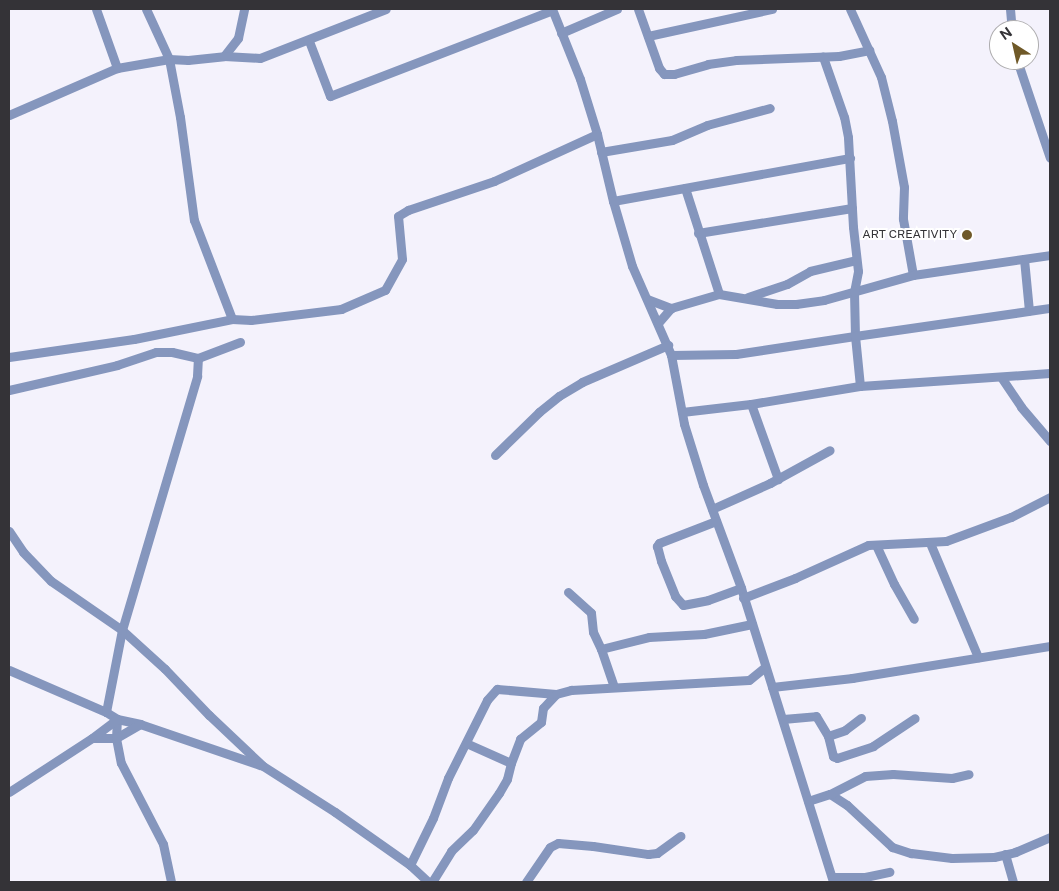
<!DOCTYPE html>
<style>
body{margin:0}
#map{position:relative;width:1059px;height:891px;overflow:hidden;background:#f4f2fc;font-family:"Public Sans",sans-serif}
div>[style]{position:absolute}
.minor>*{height:9px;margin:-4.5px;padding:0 4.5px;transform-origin:4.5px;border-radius:4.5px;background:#8596bd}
.dots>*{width:14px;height:14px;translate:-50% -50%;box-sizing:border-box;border:2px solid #fff;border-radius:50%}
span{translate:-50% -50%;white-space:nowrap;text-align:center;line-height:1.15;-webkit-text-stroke:4px #fff;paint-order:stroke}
.poi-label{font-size:12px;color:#343337}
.right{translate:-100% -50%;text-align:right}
.frame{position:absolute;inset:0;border:10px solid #343337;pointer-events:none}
.north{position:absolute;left:989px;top:20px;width:50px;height:50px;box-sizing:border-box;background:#fff;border:1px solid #aeadaf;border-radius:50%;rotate:325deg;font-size:14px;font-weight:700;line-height:20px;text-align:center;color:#343337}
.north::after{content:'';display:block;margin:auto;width:18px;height:22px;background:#6f5928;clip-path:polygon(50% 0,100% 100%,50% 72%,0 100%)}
</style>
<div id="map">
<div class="minor">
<div style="left:96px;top:9px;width:63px;rotate:70.4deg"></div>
<div style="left:146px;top:9px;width:55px;rotate:65.3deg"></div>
<div style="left:169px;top:59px;width:59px;rotate:79.3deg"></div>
<div style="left:180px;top:117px;width:104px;rotate:82.3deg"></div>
<div style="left:194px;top:220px;width:106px;rotate:69deg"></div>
<div style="left:552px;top:9px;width:75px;rotate:68.2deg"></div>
<div style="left:580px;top:79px;width:58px;rotate:72.8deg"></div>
<div style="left:597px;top:134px;width:69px;rotate:76.6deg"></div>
<div style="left:613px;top:201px;width:68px;rotate:73.7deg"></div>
<div style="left:632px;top:266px;width:97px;rotate:66.3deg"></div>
<div style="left:671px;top:355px;width:70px;rotate:79.3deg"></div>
<div style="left:684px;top:424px;width:64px;rotate:72.7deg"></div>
<div style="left:703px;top:485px;width:110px;rotate:69.7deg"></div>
<div style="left:741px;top:588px;width:308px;rotate:72.6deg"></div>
<div style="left:638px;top:9px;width:63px;rotate:70.4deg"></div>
<div style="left:659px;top:68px;width:8px;rotate:50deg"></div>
<div style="left:664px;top:74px;width:10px"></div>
<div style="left:674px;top:74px;width:35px;rotate:-16deg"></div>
<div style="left:708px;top:64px;width:28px;rotate:-8deg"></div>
<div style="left:736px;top:60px;width:103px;rotate:-2.2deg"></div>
<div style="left:839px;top:56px;width:31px;rotate:-11deg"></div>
<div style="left:850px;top:9px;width:75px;rotate:65.5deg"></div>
<div style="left:881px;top:77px;width:45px;rotate:76deg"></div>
<div style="left:892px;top:121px;width:67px;rotate:79.7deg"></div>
<div style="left:904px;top:187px;width:32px;rotate:92deg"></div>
<div style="left:903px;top:219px;width:57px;rotate:79.9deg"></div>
<div style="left:1010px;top:9px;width:21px;rotate:85deg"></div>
<div style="left:561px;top:33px;width:61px;rotate:-23.2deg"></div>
<div style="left:648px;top:36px;width:127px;rotate:-12.3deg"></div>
<div style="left:309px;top:41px;width:59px;rotate:69.1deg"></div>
<div style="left:330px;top:96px;width:236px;rotate:-21.1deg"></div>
<div style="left:224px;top:56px;width:23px;rotate:-52deg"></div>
<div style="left:238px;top:38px;width:30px;rotate:-78deg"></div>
<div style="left:1017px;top:60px;width:103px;rotate:71.4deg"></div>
<div style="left:9px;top:115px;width:118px;rotate:-23.5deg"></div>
<div style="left:117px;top:68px;width:53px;rotate:-9.8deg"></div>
<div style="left:169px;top:59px;width:19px;rotate:3deg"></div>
<div style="left:188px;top:60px;width:36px;rotate:-6deg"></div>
<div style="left:224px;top:56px;width:36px;rotate:3deg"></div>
<div style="left:260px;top:58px;width:135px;rotate:-21.3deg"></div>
<div style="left:601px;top:152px;width:72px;rotate:-9.6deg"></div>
<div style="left:672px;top:140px;width:38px;rotate:-23deg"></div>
<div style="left:707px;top:125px;width:65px;rotate:-15.1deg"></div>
<div style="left:685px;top:188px;width:111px;rotate:72.2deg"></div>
<div style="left:613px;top:201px;width:241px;rotate:-10.3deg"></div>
<div style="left:698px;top:233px;width:156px;rotate:-9.2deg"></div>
<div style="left:1024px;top:259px;width:52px;rotate:84.5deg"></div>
<div style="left:748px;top:297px;width:41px;rotate:-18.4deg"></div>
<div style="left:787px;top:284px;width:26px;rotate:-29deg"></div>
<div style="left:810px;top:271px;width:47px;rotate:-13.4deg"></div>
<div style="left:647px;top:299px;width:26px;rotate:21deg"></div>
<div style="left:658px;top:323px;width:20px;rotate:-49deg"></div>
<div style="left:671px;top:308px;width:50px;rotate:-16.3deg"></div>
<div style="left:719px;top:294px;width:59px;rotate:9.8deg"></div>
<div style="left:777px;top:304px;width:19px"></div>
<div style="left:796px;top:304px;width:28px;rotate:-8deg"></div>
<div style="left:824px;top:300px;width:92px;rotate:-15.7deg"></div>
<div style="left:913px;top:275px;width:138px;rotate:-8.3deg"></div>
<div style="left:671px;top:355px;width:65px;rotate:-0.9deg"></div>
<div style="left:736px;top:354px;width:120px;rotate:-8.6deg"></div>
<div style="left:855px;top:336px;width:44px;rotate:-91.3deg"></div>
<div style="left:854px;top:292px;width:21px;rotate:-79deg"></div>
<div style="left:858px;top:271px;width:44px;rotate:-96.5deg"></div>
<div style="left:853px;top:227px;width:90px;rotate:-93.2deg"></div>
<div style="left:848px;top:137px;width:20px;rotate:-101deg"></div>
<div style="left:844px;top:117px;width:64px;rotate:-109.3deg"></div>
<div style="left:9px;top:357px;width:126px;rotate:-8.2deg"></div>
<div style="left:134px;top:339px;width:100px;rotate:-11.5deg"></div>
<div style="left:232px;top:319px;width:19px;rotate:3deg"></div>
<div style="left:251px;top:320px;width:91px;rotate:-7deg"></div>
<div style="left:341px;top:309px;width:48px;rotate:-23.4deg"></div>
<div style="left:385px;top:290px;width:35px;rotate:-61deg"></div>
<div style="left:402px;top:259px;width:43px;rotate:-95.3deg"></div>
<div style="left:398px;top:216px;width:12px;rotate:-31deg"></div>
<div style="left:408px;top:210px;width:91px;rotate:-18.6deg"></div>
<div style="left:494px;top:181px;width:113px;rotate:-24.5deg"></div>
<div style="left:1001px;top:377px;width:36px;rotate:56deg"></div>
<div style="left:1021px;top:407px;width:45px;rotate:49.5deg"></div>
<div style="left:860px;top:386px;width:50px;rotate:-95.7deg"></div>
<div style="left:855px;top:336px;width:197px;rotate:-8.2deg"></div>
<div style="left:9px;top:390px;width:111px;rotate:-13deg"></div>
<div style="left:117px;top:365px;width:41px;rotate:-18.4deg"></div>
<div style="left:156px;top:352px;width:16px"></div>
<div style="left:172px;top:352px;width:27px;rotate:13deg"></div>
<div style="left:198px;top:358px;width:45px;rotate:-20.9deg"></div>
<div style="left:751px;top:404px;width:80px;rotate:70.2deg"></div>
<div style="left:682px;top:412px;width:69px;rotate:-6.6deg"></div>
<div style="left:751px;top:404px;width:110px;rotate:-9.4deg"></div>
<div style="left:860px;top:386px;width:190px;rotate:-3.9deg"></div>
<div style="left:495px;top:455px;width:62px;rotate:-44.3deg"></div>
<div style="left:539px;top:412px;width:26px;rotate:-39deg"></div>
<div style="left:559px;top:396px;width:27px;rotate:-31deg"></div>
<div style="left:582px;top:382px;width:94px;rotate:-23.3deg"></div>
<div style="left:712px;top:509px;width:64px;rotate:-24.1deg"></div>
<div style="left:770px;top:483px;width:68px;rotate:-28.8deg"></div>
<div style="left:716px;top:521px;width:61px;rotate:158.9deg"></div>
<div style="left:659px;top:543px;width:4px;rotate:124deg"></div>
<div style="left:657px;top:546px;width:16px;rotate:75deg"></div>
<div style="left:661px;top:561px;width:38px;rotate:68deg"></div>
<div style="left:675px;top:596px;width:12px;rotate:48deg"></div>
<div style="left:683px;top:605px;width:25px;rotate:-11deg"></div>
<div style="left:708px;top:600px;width:35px;rotate:-20deg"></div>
<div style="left:9px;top:531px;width:25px;rotate:56deg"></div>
<div style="left:23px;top:552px;width:40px;rotate:46deg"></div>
<div style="left:51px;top:581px;width:86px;rotate:34.6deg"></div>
<div style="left:122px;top:630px;width:58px;rotate:42.2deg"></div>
<div style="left:165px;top:669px;width:64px;rotate:46.3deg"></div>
<div style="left:209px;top:715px;width:74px;rotate:43.4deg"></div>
<div style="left:263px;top:766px;width:85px;rotate:32.6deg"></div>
<div style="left:335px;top:812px;width:92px;rotate:35.2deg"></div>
<div style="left:410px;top:865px;width:25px;rotate:43deg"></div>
<div style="left:930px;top:543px;width:124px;rotate:67.2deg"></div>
<div style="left:876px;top:545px;width:43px;rotate:65.2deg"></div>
<div style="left:894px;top:584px;width:40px;rotate:60.3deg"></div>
<div style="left:568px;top:592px;width:31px;rotate:42deg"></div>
<div style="left:591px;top:613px;width:19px;rotate:84deg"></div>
<div style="left:593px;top:632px;width:19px;rotate:65deg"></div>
<div style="left:743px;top:598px;width:56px;rotate:-21deg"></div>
<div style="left:795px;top:578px;width:80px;rotate:-24.3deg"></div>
<div style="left:868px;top:545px;width:78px;rotate:-2.9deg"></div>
<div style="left:946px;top:541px;width:69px;rotate:-20.3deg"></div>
<div style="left:1011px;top:517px;width:44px;rotate:-27.1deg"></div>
<div style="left:9px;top:670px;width:106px;rotate:23.4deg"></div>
<div style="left:106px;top:712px;width:13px;rotate:32deg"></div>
<div style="left:117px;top:719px;width:24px;rotate:12deg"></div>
<div style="left:140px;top:724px;width:127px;rotate:18.9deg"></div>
<div style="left:614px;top:687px;width:40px;rotate:-108.9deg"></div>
<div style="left:601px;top:649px;width:49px;rotate:-14deg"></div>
<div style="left:649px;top:637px;width:55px;rotate:-3.1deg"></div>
<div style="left:704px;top:634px;width:49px;rotate:-11.8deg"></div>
<div style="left:772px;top:687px;width:81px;rotate:-6.4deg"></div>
<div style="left:852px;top:678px;width:201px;rotate:-9.2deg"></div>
<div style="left:106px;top:712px;width:84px;rotate:-79deg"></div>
<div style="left:122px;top:630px;width:265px;rotate:-73.5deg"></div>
<div style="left:197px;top:376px;width:18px;rotate:-87deg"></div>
<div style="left:117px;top:719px;width:19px;rotate:93deg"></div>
<div style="left:116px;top:738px;width:25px;rotate:79deg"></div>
<div style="left:121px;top:763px;width:91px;rotate:62.6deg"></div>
<div style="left:163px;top:844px;width:39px;rotate:78deg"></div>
<div style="left:783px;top:719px;width:33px;rotate:-5deg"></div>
<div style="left:816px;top:716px;width:23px;rotate:59deg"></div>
<div style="left:828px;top:736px;width:21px;rotate:76deg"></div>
<div style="left:833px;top:756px;width:4px;rotate:27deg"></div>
<div style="left:837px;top:758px;width:38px;rotate:-18deg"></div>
<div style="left:873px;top:746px;width:50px;rotate:-33.7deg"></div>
<div style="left:828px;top:736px;width:18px;rotate:-19deg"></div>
<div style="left:845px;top:730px;width:20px;rotate:-37deg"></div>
<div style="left:93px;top:738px;width:23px"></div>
<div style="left:116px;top:738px;width:28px;rotate:-30deg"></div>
<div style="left:466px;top:743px;width:49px;rotate:24deg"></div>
<div style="left:511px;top:763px;width:26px;rotate:-69deg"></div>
<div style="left:520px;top:739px;width:27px;rotate:-39deg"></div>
<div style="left:541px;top:722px;width:14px;rotate:-82deg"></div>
<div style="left:543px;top:708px;width:19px;rotate:-47deg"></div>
<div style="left:9px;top:792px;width:99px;rotate:-33deg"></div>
<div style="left:92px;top:738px;width:31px;rotate:-37deg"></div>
<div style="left:830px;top:794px;width:20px;rotate:33deg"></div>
<div style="left:847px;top:805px;width:62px;rotate:43deg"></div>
<div style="left:892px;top:847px;width:20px;rotate:18deg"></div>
<div style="left:911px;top:853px;width:41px;rotate:7deg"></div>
<div style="left:952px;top:858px;width:42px;rotate:-1.4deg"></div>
<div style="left:994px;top:857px;width:22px;rotate:-13deg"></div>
<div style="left:1015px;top:852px;width:38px;rotate:-23deg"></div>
<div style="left:808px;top:801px;width:23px;rotate:-18deg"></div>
<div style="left:830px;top:794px;width:39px;rotate:-27deg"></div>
<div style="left:865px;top:776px;width:28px;rotate:-4deg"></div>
<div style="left:893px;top:774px;width:59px;rotate:3.9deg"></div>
<div style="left:952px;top:778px;width:17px;rotate:-13deg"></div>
<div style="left:1005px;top:854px;width:29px;rotate:74deg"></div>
<div style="left:410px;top:865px;width:52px;rotate:-63.9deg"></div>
<div style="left:433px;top:818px;width:43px;rotate:-69.4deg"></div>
<div style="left:448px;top:778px;width:87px;rotate:-63.4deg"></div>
<div style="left:487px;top:700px;width:15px;rotate:-48deg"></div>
<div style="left:497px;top:689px;width:59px;rotate:4.8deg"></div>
<div style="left:556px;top:694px;width:16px;rotate:-15deg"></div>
<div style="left:571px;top:690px;width:178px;rotate:-3.2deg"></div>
<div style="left:749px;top:680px;width:19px;rotate:-39deg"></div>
<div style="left:832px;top:877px;width:33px"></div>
<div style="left:865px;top:877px;width:25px;rotate:-12deg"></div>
<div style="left:432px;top:882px;width:36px;rotate:-58deg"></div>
<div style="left:451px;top:851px;width:30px;rotate:-44deg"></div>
<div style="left:473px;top:830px;width:45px;rotate:-54.9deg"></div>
<div style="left:499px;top:793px;width:16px;rotate:-60deg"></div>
<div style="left:507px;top:779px;width:16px;rotate:-76deg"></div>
<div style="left:526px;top:882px;width:42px;rotate:-55.6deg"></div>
<div style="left:550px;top:847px;width:9px;rotate:-27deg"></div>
<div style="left:558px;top:843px;width:35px;rotate:5deg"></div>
<div style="left:593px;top:846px;width:56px;rotate:8.3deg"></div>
<div style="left:648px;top:854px;width:9px;rotate:-6deg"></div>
<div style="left:657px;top:853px;width:29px;rotate:-36deg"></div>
</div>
<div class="dots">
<div style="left:967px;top:235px;background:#6f5928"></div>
</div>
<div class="poi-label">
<span class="right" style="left:957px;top:235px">ART CREATIVITY</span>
</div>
<div class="frame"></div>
<div class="north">N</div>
</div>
